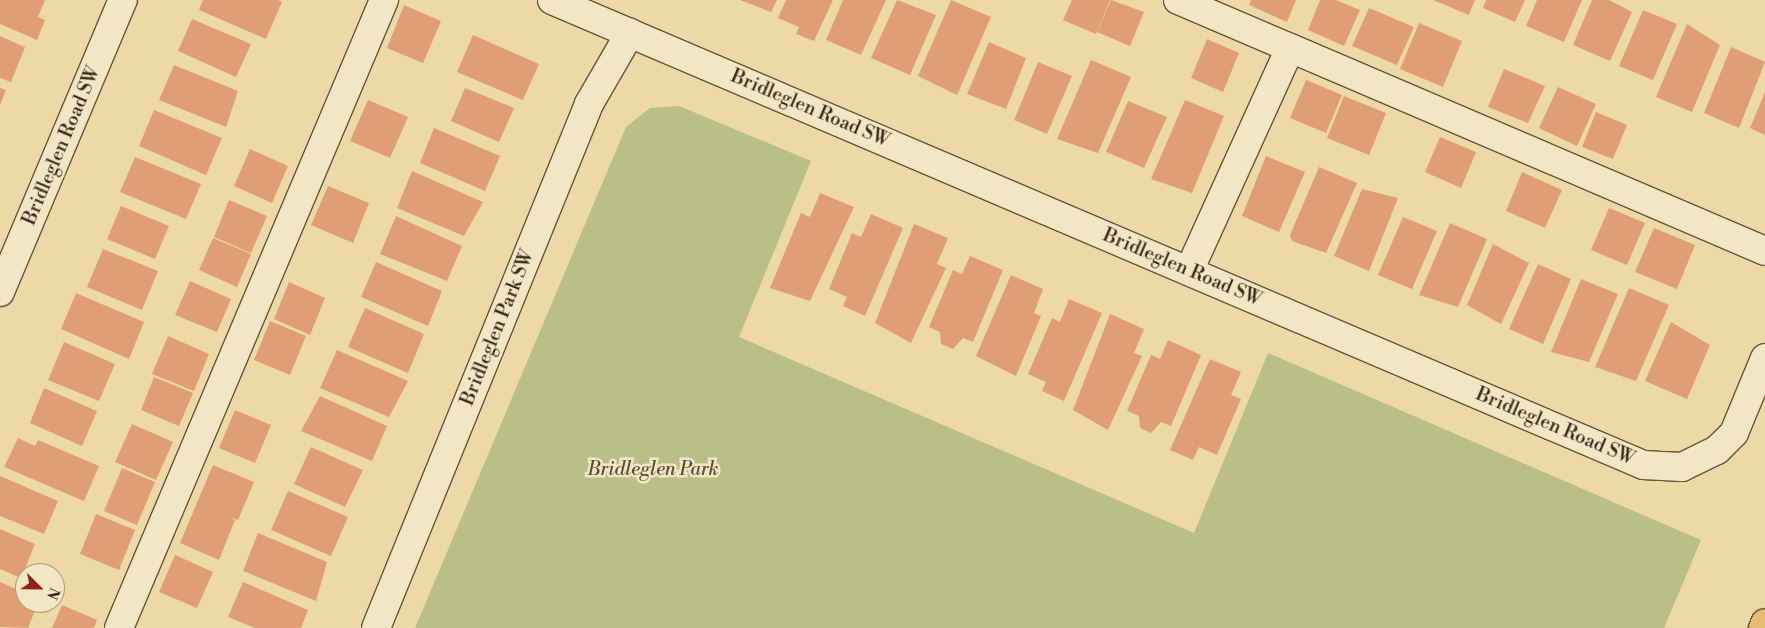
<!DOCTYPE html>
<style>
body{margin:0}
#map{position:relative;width:1765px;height:628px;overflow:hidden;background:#edd9a6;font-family:"Libre Bodoni",serif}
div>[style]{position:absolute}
.green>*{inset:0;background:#b9bf86}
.building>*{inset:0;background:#e09e76}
.roads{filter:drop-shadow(1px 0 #65553d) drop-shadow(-1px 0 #65553d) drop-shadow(0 1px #65553d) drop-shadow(0 -1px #65553d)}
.minor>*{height:28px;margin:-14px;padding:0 14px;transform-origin:14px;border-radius:14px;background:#f3e6c5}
.major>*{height:28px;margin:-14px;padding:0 14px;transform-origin:14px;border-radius:14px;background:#e6bc73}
span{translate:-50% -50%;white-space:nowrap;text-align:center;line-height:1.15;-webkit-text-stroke:5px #f3e6c5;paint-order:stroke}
.street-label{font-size:19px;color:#38291a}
.park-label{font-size:19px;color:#584e35;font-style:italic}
.north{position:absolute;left:15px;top:563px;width:50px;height:50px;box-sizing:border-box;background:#f3e6c5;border:1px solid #a89a81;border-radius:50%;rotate:113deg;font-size:14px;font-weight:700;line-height:20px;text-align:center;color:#38291a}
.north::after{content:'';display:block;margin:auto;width:18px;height:22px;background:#8f2418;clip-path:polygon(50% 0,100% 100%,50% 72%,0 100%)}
</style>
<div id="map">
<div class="green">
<div style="clip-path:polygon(679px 106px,811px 161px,739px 337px,1194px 533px,1268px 353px,1701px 540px,1664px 628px,415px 628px,626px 127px,650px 108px)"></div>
</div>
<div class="building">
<div style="clip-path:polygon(0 0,45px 0,38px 17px,45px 20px,37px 40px,0 24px)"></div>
<div style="clip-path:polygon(203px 0,278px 0,282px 2px,266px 39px,199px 10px)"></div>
<div style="clip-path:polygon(740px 0,777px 0,771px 12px)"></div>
<div style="clip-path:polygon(786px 0,833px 0,814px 41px,796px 34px,799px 27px,778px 18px)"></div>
<div style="clip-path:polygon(843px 0,886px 0,861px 55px,826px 40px)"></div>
<div style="clip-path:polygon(897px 0,936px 15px,910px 75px,871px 58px)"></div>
<div style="clip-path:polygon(951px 0,991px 17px,957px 95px,918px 76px)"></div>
<div style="clip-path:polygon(1072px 0,1110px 0,1096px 34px,1063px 20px)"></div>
<div style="clip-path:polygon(1111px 0,1144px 12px,1130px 46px,1097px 32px)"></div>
<div style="clip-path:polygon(1251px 0,1296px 0,1287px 22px,1249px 5px)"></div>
<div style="clip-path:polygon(1320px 0,1336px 0,1360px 10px,1344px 46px,1308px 30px)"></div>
<div style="clip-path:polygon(1433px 0,1475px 0,1469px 15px)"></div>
<div style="clip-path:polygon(1486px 0,1525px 0,1515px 22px,1483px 8px)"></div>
<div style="clip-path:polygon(1537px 0,1582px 0,1564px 42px,1526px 26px)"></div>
<div style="clip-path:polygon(1592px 0,1609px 0,1632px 12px,1610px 61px,1573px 45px)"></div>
<div style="clip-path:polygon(404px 5px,441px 21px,423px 63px,387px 48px)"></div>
<div style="clip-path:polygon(1369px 8px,1414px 27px,1397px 65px,1352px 46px)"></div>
<div style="clip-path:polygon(1643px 10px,1677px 24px,1653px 80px,1619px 66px)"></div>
<div style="clip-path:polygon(192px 19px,251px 44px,236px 77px,178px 51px)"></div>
<div style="clip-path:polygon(1419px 23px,1462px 41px,1443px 87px,1400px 69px)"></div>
<div style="clip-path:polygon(1687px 24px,1720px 45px,1692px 112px,1656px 97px)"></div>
<div style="clip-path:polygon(473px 35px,539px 64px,523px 100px,457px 72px)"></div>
<div style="clip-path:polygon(0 36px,25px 47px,11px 82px,0 78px)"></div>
<div style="clip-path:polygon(1207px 39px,1239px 53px,1223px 92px,1191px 78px)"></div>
<div style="clip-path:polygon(989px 42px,1026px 58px,1006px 109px,967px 94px)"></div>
<div style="clip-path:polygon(1731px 47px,1765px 62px,1739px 128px,1704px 113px)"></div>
<div style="clip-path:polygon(1091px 60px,1131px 77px,1098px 153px,1057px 139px)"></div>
<div style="clip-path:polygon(1038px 62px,1072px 76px,1047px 134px,1014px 120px)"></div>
<div style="clip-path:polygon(174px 65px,238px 91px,226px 127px,159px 100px)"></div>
<div style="clip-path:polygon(1504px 69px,1545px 86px,1528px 123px,1488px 107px)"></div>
<div style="clip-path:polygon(1306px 80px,1342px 95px,1326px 133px,1290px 118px)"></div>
<div style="clip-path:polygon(1558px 87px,1596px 104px,1577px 146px,1539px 128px)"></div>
<div style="clip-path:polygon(0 88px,6px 90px,0 105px)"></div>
<div style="clip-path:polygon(465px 88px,514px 108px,499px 142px,451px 121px)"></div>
<div style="clip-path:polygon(1765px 92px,1765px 135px,1750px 128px)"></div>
<div style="clip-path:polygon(1344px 96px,1386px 113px,1369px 155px,1327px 138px)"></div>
<div style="clip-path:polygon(368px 100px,408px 117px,390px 158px,350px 141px)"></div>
<div style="clip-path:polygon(1185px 100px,1224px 116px,1192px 193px,1151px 179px)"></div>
<div style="clip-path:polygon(1128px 101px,1167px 117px,1144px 168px,1106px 152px)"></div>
<div style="clip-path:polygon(154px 110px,222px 138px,206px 175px,139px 146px)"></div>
<div style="clip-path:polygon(1596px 112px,1627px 125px,1613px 159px,1582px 147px)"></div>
<div style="clip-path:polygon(434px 128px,500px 156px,485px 191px,420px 163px)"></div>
<div style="clip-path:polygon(1440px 137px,1476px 152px,1461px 188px,1425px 172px)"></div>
<div style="clip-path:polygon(250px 149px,288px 166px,272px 203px,234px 186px)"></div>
<div style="clip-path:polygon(1266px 156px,1305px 172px,1279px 232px,1242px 216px)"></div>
<div style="clip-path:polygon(135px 157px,201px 184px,186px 219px,120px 192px)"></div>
<div style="clip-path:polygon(1319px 167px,1357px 183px,1326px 253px,1292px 241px,1290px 235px)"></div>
<div style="clip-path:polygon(412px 171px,483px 202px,464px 236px,397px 208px)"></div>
<div style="clip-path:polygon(1522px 172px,1562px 190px,1545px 228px,1506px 211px)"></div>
<div style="clip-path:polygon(328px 186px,369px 203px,353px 243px,311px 225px)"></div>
<div style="clip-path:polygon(1362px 189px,1398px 198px,1369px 271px,1334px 256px)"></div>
<div style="clip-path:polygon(820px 193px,854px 207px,810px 301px,770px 288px,801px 213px,810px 217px)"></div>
<div style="clip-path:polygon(229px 200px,267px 216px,251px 253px,214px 237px)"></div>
<div style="clip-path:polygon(121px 206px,169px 226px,155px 259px,107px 239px)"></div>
<div style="clip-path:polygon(1609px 208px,1645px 223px,1627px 265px,1591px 250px)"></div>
<div style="clip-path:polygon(871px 214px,903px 228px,865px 316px,843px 306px,847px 297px,829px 289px,852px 233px,861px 237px)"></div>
<div style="clip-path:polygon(396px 216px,462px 246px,447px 281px,380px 254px)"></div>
<div style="clip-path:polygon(1403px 217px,1437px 231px,1412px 289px,1378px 275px)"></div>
<div style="clip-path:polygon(1450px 223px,1487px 239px,1458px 307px,1419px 295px)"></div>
<div style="clip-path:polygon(914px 224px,948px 238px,937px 264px,946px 268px,911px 343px,875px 323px)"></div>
<div style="clip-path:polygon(1654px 228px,1695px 245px,1677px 289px,1635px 272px)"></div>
<div style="clip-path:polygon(213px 238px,251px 254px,237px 287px,199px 270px)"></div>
<div style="clip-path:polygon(1493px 244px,1529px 263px,1501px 324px,1467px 305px)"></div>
<div style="clip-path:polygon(103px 249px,158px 271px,142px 310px,87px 287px)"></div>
<div style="clip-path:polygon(970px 256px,1003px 270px,973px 342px,963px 338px,953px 349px,941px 344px,940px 332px,929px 327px,953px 270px,962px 274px)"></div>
<div style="clip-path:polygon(376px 262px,442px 291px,428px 326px,361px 297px)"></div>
<div style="clip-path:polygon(1538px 264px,1571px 279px,1543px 344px,1509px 329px)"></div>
<div style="clip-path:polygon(1011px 275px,1043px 289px,1034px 313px,1041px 316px,1016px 376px,976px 356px)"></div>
<div style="clip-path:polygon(1581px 279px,1618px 294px,1589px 362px,1551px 352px)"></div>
<div style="clip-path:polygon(190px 281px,231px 299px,217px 332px,175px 315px)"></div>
<div style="clip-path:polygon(289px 282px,325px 298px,310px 335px,274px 319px)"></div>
<div style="clip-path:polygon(1629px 288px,1669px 305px,1636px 381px,1595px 367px)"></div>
<div style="clip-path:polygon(76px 293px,144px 322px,129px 359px,61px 329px)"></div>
<div style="clip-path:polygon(1069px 299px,1102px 313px,1064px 401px,1042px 391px,1046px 382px,1028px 374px,1052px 318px,1060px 322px)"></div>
<div style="clip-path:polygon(365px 308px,424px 334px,408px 373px,348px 347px)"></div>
<div style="clip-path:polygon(1110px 314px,1144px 329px,1134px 353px,1142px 356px,1108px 430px,1073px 410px)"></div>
<div style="clip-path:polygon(270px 321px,306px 336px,290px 375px,254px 360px)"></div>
<div style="clip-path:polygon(1671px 322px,1710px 345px,1687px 399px,1645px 381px)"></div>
<div style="clip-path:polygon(168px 336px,209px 354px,194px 391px,152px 374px)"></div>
<div style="clip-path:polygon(1168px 340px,1201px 355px,1171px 426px,1161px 422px,1151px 433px,1140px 428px,1139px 416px,1127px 411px,1151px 355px,1160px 359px)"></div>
<div style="clip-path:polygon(64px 342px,115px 364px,99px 401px,48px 380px)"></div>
<div style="clip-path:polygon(337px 350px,408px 381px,389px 417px,320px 388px)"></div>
<div style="clip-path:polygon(1210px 359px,1241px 372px,1231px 395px,1241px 399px,1217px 455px,1199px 447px,1193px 460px,1170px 450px)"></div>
<div style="clip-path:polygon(154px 377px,193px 393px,179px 426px,141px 410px)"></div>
<div style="clip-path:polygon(44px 388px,97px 411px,82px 446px,30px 423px)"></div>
<div style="clip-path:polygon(320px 396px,387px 426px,372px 461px,301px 431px)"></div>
<div style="clip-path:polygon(235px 410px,271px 425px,255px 463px,219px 448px)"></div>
<div style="clip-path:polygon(132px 424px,173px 442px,156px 480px,115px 462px)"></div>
<div style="clip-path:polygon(18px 438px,35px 446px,38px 440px,99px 466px,84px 501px,4px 467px)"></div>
<div style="clip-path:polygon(311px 447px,363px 470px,345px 507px,294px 484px)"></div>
<div style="clip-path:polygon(213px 465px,254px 482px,238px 520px,230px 517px,235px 520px,219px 560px,180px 543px)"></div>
<div style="clip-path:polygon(122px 468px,155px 482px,137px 525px,104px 511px)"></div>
<div style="clip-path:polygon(0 476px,58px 501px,44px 534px,0 516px)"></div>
<div style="clip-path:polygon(288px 491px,348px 517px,331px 556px,271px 530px)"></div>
<div style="clip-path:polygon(96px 514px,135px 530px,119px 570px,80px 554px)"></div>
<div style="clip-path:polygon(0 529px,35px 544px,21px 578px,0 569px)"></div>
<div style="clip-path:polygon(258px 533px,327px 562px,316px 601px,243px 571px)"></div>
<div style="clip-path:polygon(175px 555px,213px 572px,197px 608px,159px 592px)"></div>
<div style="clip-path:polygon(0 582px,25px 593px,25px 603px,38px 603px,28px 628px,0 627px)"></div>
<div style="clip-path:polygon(243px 582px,308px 610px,301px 628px,255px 628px,228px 617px)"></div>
<div style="clip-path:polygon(62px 605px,97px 620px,94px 628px,52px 628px)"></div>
</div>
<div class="roads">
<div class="minor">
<div style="left:552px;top:0;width:1186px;rotate:23.08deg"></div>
<div style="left:1643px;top:465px;width:39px;rotate:3deg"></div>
<div style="left:1682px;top:467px;width:39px;rotate:-26deg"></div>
<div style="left:1717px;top:450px;width:24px;rotate:-45deg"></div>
<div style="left:1734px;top:433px;width:81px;rotate:-67.5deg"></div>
<div style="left:1178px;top:0;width:638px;rotate:23.15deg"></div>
<div style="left:1189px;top:271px;width:245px;rotate:-65.6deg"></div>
<div style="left:0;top:292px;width:317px;rotate:-67.2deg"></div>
<div style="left:119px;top:628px;width:682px;rotate:-67.12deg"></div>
<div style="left:376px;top:628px;width:566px;rotate:-67.88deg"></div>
<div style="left:589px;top:104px;width:82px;rotate:-60deg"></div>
</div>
<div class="major">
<div style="left:1763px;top:628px;width:5px;rotate:-68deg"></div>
</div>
</div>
<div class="street-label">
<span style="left:810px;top:109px;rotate:23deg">Bridleglen Road SW</span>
<span style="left:62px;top:146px;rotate:-67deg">Bridleglen Road SW</span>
<span style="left:1182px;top:268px;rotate:23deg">Bridleglen Road SW</span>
<span style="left:498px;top:328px;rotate:-68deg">Bridleglen Park SW</span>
<span style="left:1555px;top:427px;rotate:23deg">Bridleglen Road SW</span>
</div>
<div class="park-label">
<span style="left:653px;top:470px">Bridleglen Park</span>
</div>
<div class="north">N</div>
</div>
